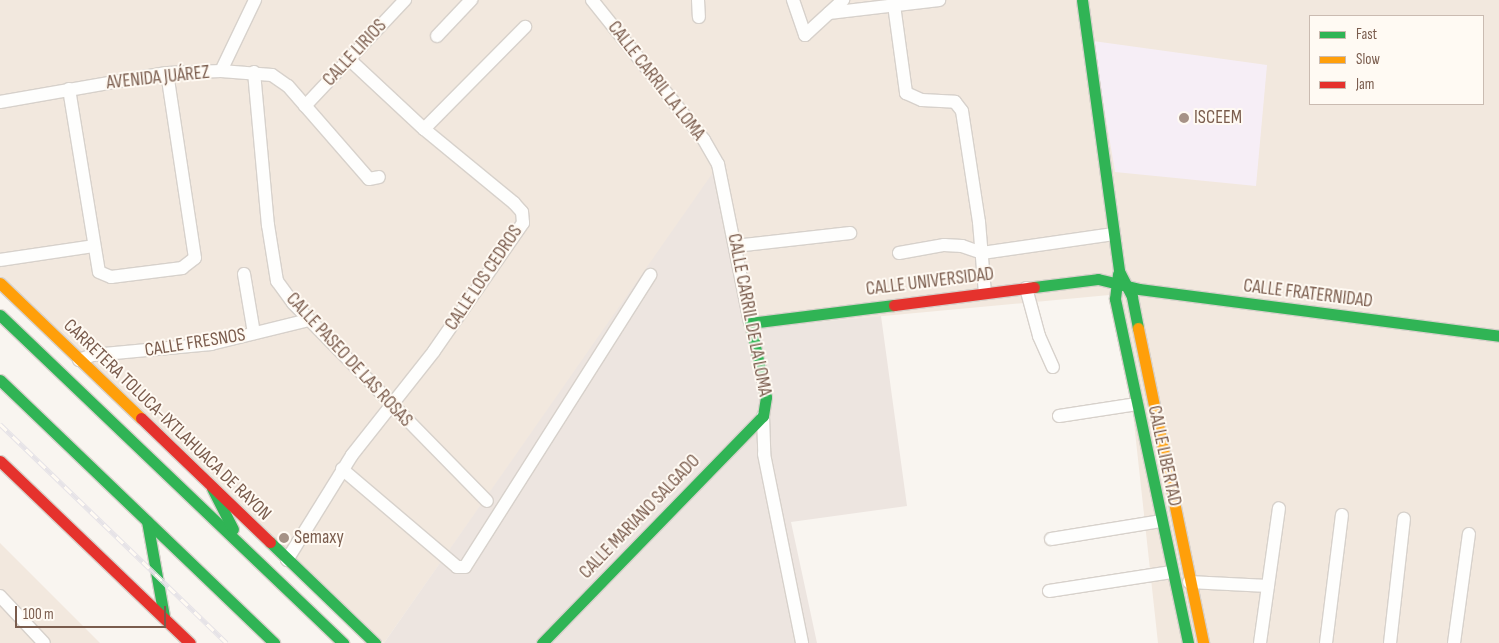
<!DOCTYPE html>
<meta charset="utf-8">
<style>
body{margin:0}
#map{position:relative;width:1499px;height:643px;overflow:hidden;background:#f9f5f0;font-family:"Sofia Sans Condensed",sans-serif}
div>[style]{position:absolute}
.residential>*{inset:0;background:#f2e8de}
.industrial>*{inset:0;background:#ede5e0}
.education>*{inset:0;background:#f6eef6}
.roads{filter:drop-shadow(1px 0 #d7d1cb) drop-shadow(-1px 0 #d7d1cb) drop-shadow(0 1px #d7d1cb) drop-shadow(0 -1px #d7d1cb)}
.street>*{height:12px;margin:-6px;padding:0 6px;transform-origin:6px;border-radius:6px;background:#fefefd}
.fast>*{height:11px;margin:-5.5px;padding:0 5.5px;transform-origin:5.5px;border-radius:5.5px;background:#30b455}
.slow>*{height:11px;margin:-5.5px;padding:0 5.5px;transform-origin:5.5px;border-radius:5.5px;background:#ff9f0a}
.jam>*{height:11px;margin:-5.5px;padding:0 5.5px;transform-origin:5.5px;border-radius:5.5px;background:#e5322d}
.rail>*{height:5px;margin-top:-2.5px;transform-origin:0;background:repeating-linear-gradient(90deg,#fffaf3 0 9px,#e6e3e7 0 18px);box-sizing:border-box;border-block:1px solid #e6e3e7}
.dots>*{width:14px;height:14px;translate:-50% -50%;box-sizing:border-box;border:2px solid #fffaf3;border-radius:50%}
span{translate:-50% -50%;white-space:nowrap;text-align:center;line-height:1.15;-webkit-text-stroke:4px #fffaf3;paint-order:stroke}
.street-label{font-size:19px;color:#7a5c4d}
.poi-label{font-size:19px;color:#7a5c4d}
.left{translate:0 -50%;text-align:left}
.legend{position:absolute;left:1309px;top:15px;width:175px;height:90px;box-sizing:border-box;background:#fffaf3;border:1px solid #cabbb1;margin:0;padding:6px 9px;list-style:none;font-size:15px;color:#7a5c4d}
.legend li{display:flex;align-items:center;gap:10px;height:25px}
.legend b{width:25px;border:1px solid #cabbb1}
.scale{position:absolute;left:15px;top:606px;width:151px;height:22px;box-sizing:border-box;border:2px solid #7a5c4d;border-top:0;padding-left:6px;font-size:15px;line-height:18px;white-space:nowrap;color:#7a5c4d;-webkit-text-stroke:4px #fffaf3;paint-order:stroke}
</style>
<div id="map">
<div class="residential">
<div style="clip-path:polygon(evenodd,0 0,1499px 0,1499px 643px,1158px 643px,1120px 294px,744px 329px,722px 162px,384px 643px,0 292px,0 0,1310px 16px,1483px 16px,1483px 104px,1310px 104px,1310px 16px)"></div>
<div style="clip-path:polygon(0 543px,100px 643px,0 643px)"></div>
</div>
<div class="industrial">
<div style="clip-path:polygon(721px 161px,744px 329px,881px 316px,907px 506px,791px 522px,817px 643px,384px 643px)"></div>
</div>
<div class="education">
<div style="clip-path:polygon(1093px 41px,1267px 65px,1256px 186px,1115px 172px)"></div>
</div>
<div class="roads">
<div class="street">
<div style="left:592px;top:0;width:179px;rotate:51.3deg"></div>
<div style="left:704px;top:140px;width:28px;rotate:60deg"></div>
<div style="left:718px;top:164px;width:162px;rotate:78.6deg"></div>
<div style="left:698px;top:0;width:17px;rotate:87deg"></div>
<div style="left:793px;top:0;width:37px;rotate:71deg"></div>
<div style="left:894px;top:5px;width:89px;rotate:82.2deg"></div>
<div style="left:906px;top:93px;width:17px;rotate:24deg"></div>
<div style="left:922px;top:100px;width:33px;rotate:3deg"></div>
<div style="left:955px;top:102px;width:11px;rotate:52deg"></div>
<div style="left:962px;top:111px;width:112px;rotate:81.3deg"></div>
<div style="left:979px;top:222px;width:71px;rotate:85.2deg"></div>
<div style="left:829px;top:13px;width:111px;rotate:-6.7deg"></div>
<div style="left:805px;top:35px;width:52px;rotate:-42.6deg"></div>
<div style="left:437px;top:36px;width:50px;rotate:-46.6deg"></div>
<div style="left:221px;top:71px;width:79px;rotate:-64.4deg"></div>
<div style="left:254px;top:72px;width:154px;rotate:84.8deg"></div>
<div style="left:268px;top:225px;width:57px;rotate:80.9deg"></div>
<div style="left:277px;top:281px;width:27px;rotate:54deg"></div>
<div style="left:293px;top:303px;width:277px;rotate:45.6deg"></div>
<div style="left:69px;top:89px;width:185px;rotate:80.7deg"></div>
<div style="left:99px;top:272px;width:13px;rotate:23deg"></div>
<div style="left:111px;top:277px;width:72px;rotate:-7.2deg"></div>
<div style="left:182px;top:268px;width:16px;rotate:-38deg"></div>
<div style="left:195px;top:258px;width:187px;rotate:-98.6deg"></div>
<div style="left:0;top:102px;width:169px;rotate:-9.9deg"></div>
<div style="left:167px;top:73px;width:54px;rotate:-2.1deg"></div>
<div style="left:221px;top:71px;width:51px;rotate:4.5deg"></div>
<div style="left:272px;top:75px;width:19px;rotate:35deg"></div>
<div style="left:288px;top:86px;width:123px;rotate:48.9deg"></div>
<div style="left:369px;top:179px;width:10px;rotate:-11deg"></div>
<div style="left:305px;top:106px;width:146px;rotate:-46.7deg"></div>
<div style="left:424px;top:129px;width:144px;rotate:-45.3deg"></div>
<div style="left:735px;top:246px;width:116px;rotate:-6.4deg"></div>
<div style="left:899px;top:253px;width:46px;rotate:-10.1deg"></div>
<div style="left:944px;top:245px;width:18px;rotate:3deg"></div>
<div style="left:962px;top:246px;width:21px;rotate:19deg"></div>
<div style="left:982px;top:253px;width:133px;rotate:-8.2deg"></div>
<div style="left:0;top:260px;width:95px;rotate:-8.5deg"></div>
<div style="left:244px;top:274px;width:60px;rotate:80.4deg"></div>
<div style="left:1026px;top:288px;width:50px;rotate:74.8deg"></div>
<div style="left:1039px;top:336px;width:34px;rotate:66deg"></div>
<div style="left:79px;top:360px;width:15px;rotate:-20deg"></div>
<div style="left:93px;top:355px;width:119px;rotate:-5.3deg"></div>
<div style="left:211px;top:344px;width:101px;rotate:-13.8deg"></div>
<div style="left:763px;top:416px;width:38px;rotate:88deg"></div>
<div style="left:764px;top:454px;width:193px;rotate:78.6deg"></div>
<div style="left:1059px;top:416px;width:79px;rotate:-8.7deg"></div>
<div style="left:342px;top:469px;width:151px;rotate:40.4deg"></div>
<div style="left:457px;top:567px;width:8px"></div>
<div style="left:465px;top:567px;width:346px;rotate:-57.6deg"></div>
<div style="left:1051px;top:539px;width:111px;rotate:-9.3deg"></div>
<div style="left:287px;top:560px;width:123px;rotate:-58.2deg"></div>
<div style="left:352px;top:455px;width:132px;rotate:-51.7deg"></div>
<div style="left:434px;top:351px;width:156px;rotate:-55.2deg"></div>
<div style="left:523px;top:223px;width:11px;rotate:-95deg"></div>
<div style="left:522px;top:212px;width:12px;rotate:-132deg"></div>
<div style="left:514px;top:203px;width:117px;rotate:-140.6deg"></div>
<div style="left:424px;top:129px;width:103px;rotate:-137deg"></div>
<div style="left:1189px;top:582px;width:79px;rotate:2.9deg"></div>
<div style="left:1049px;top:591px;width:124px;rotate:-8.8deg"></div>
<div style="left:0;top:596px;width:64px;rotate:46.9deg"></div>
<div style="left:1260px;top:643px;width:136px;rotate:-82deg"></div>
<div style="left:1326px;top:643px;width:129px;rotate:-82.9deg"></div>
<div style="left:1390px;top:643px;width:125px;rotate:-83.6deg"></div>
<div style="left:1454px;top:643px;width:110px;rotate:-82.2deg"></div>
</div>
<div class="fast">
<div style="left:1082px;top:0;width:274px;rotate:82.2deg"></div>
<div style="left:1119px;top:271px;width:29px;rotate:63deg"></div>
<div style="left:1132px;top:297px;width:32px;rotate:79deg"></div>
<div style="left:1118px;top:274px;width:25px;rotate:97deg"></div>
<div style="left:1115px;top:299px;width:352px;rotate:78deg"></div>
<div style="left:1034px;top:287px;width:64px;rotate:-7.1deg"></div>
<div style="left:1098px;top:279px;width:42px;rotate:13.7deg"></div>
<div style="left:1139px;top:289px;width:363px;rotate:7.4deg"></div>
<div style="left:0;top:315px;width:475px;rotate:43.7deg"></div>
<div style="left:0;top:380px;width:380px;rotate:43.8deg"></div>
<div style="left:212px;top:488px;width:46px;rotate:62.9deg"></div>
<div style="left:147px;top:521px;width:97px;rotate:79.9deg"></div>
<div style="left:270px;top:542px;width:146px;rotate:43.9deg"></div>
<div style="left:542px;top:643px;width:317px;rotate:-45.8deg"></div>
<div style="left:763px;top:416px;width:19px;rotate:-81deg"></div>
<div style="left:766px;top:397px;width:76px;rotate:-102.2deg"></div>
<div style="left:750px;top:323px;width:145px;rotate:-7.1deg"></div>
</div>
<div class="slow">
<div style="left:0;top:283px;width:195px;rotate:43.8deg"></div>
<div style="left:1138px;top:328px;width:322px;rotate:78.3deg"></div>
</div>
<div class="jam">
<div style="left:894px;top:305px;width:141px;rotate:-7.3deg"></div>
<div style="left:141px;top:418px;width:179px;rotate:43.9deg"></div>
<div style="left:0;top:461px;width:263px;rotate:43.8deg"></div>
</div>
</div>
<div class="rail">
<div style="left:0;top:424px;width:315px;rotate:44deg"></div>
</div>
<div class="dots">
<div style="left:1184px;top:118px;background:#a69286"></div>
<div style="left:284px;top:538px;background:#a69286"></div>
</div>
<div class="street-label">
<span style="left:355px;top:53px;rotate:-47deg">CALLE LIRIOS</span>
<span style="left:158px;top:78px;rotate:-6deg">AVENIDA JUÁREZ</span>
<span style="left:656px;top:81px;rotate:52deg">CALLE CARRIL LA LOMA</span>
<span style="left:484px;top:278px;rotate:-56deg">CALLE LOS CEDROS</span>
<span style="left:930px;top:282px;rotate:-7deg">CALLE UNIVERSIDAD</span>
<span style="left:1308px;top:294px;rotate:7deg">CALLE FRATERNIDAD</span>
<span style="left:749px;top:315px;rotate:79deg">CALLE CARRIL DE LA LOMA</span>
<span style="left:195px;top:343px;rotate:-9deg">CALLE FRESNOS</span>
<span style="left:349px;top:360px;rotate:47deg">CALLE PASEO DE LAS ROSAS</span>
<span style="left:167px;top:420px;rotate:44deg">CARRETERA TOLUCA-IXTLAHUACA DE RAYON</span>
<span style="left:1164px;top:456px;rotate:78deg">CALLE LIBERTAD</span>
<span style="left:640px;top:517px;rotate:-46deg">CALLE MARIANO SALGADO</span>
</div>
<div class="poi-label">
<span class="left" style="left:1194px;top:118px">ISCEEM</span>
<span class="left" style="left:294px;top:538px">Semaxy</span>
</div>
<ul class="legend">
<li><b style="height:6px;background:#30b455"></b>Fast</li>
<li><b style="height:6px;background:#ff9f0a"></b>Slow</li>
<li><b style="height:6px;background:#e5322d"></b>Jam</li>
</ul>
<div class="scale">100 m</div>
</div>
